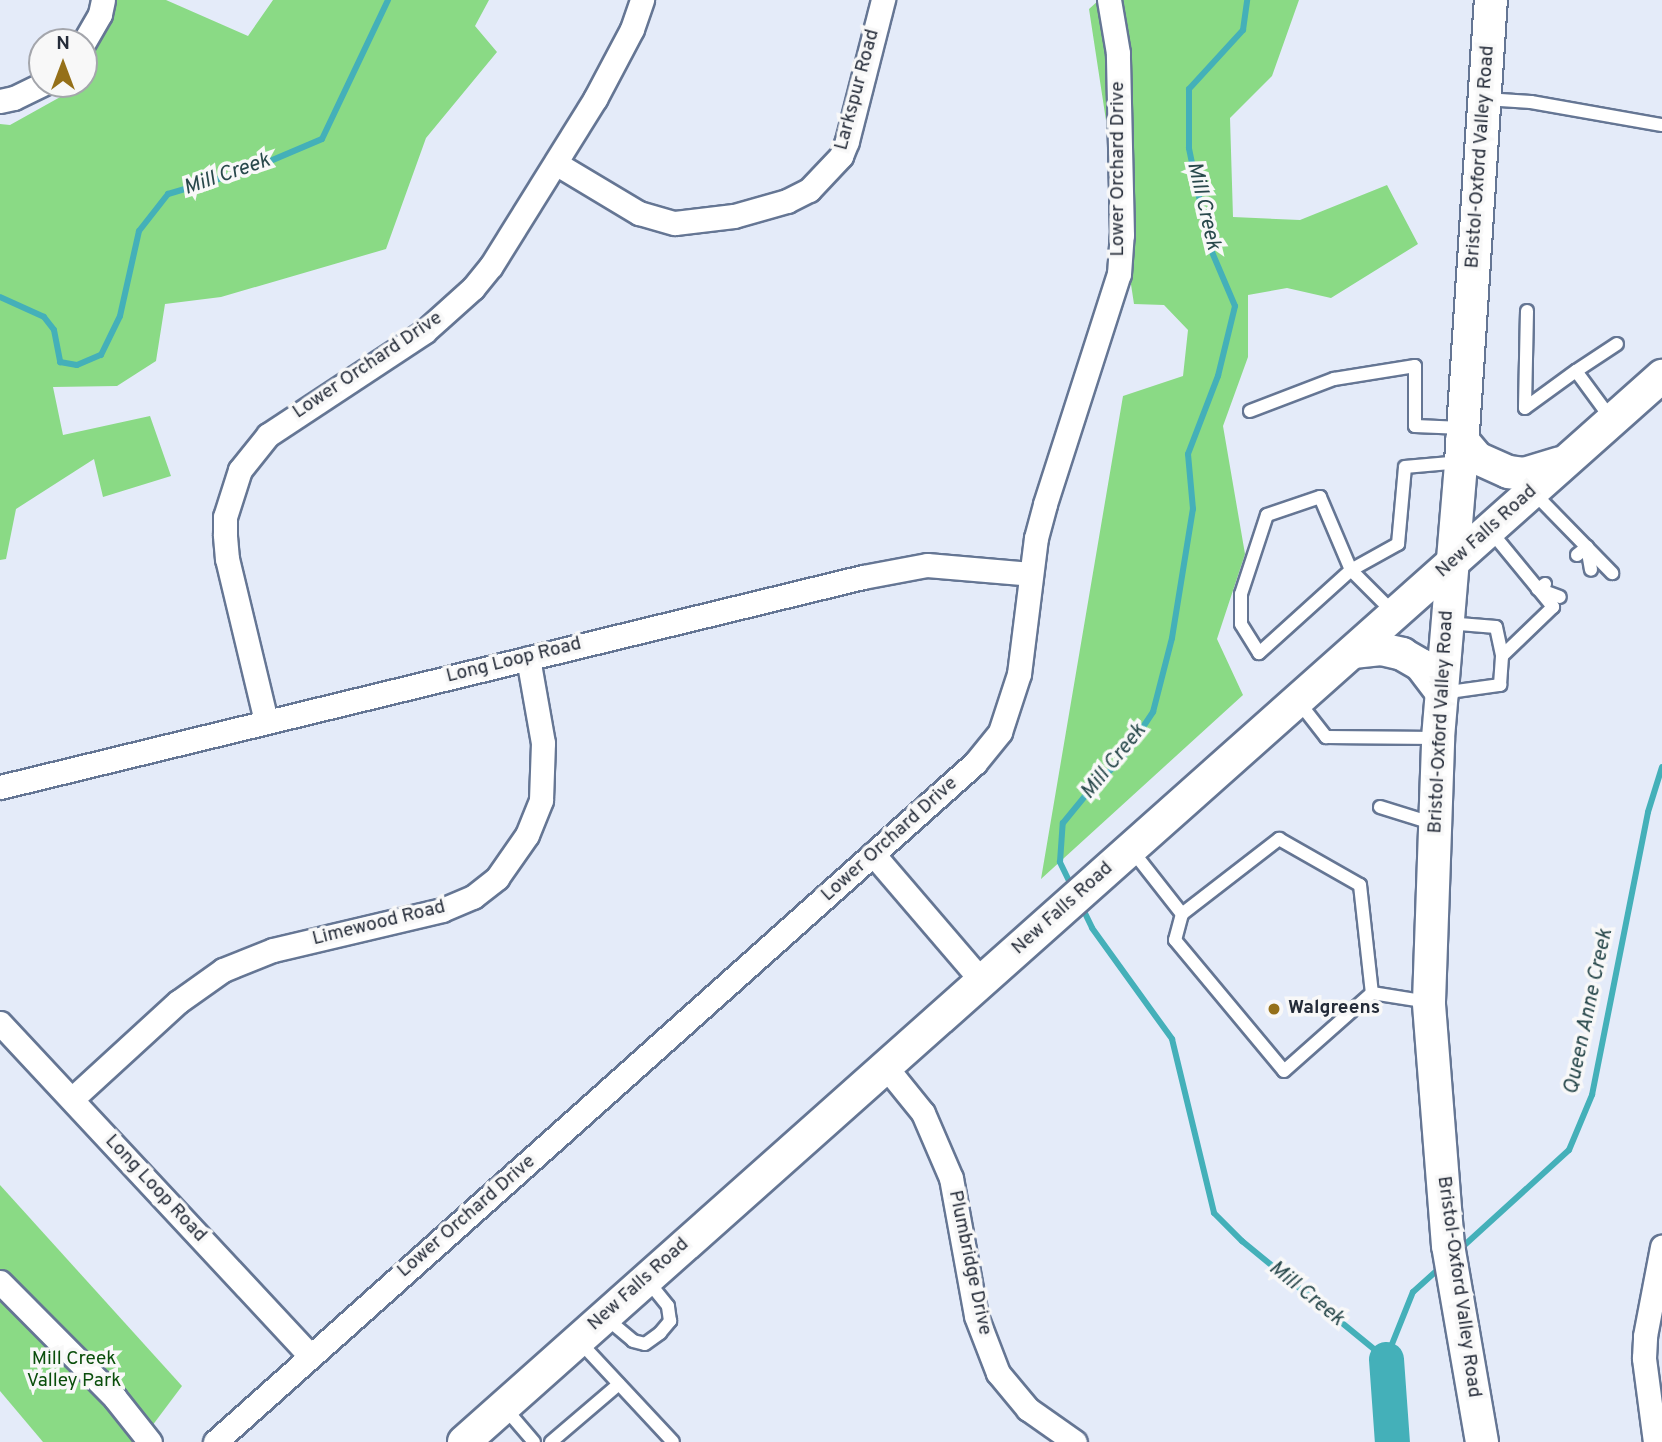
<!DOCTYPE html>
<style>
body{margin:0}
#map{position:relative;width:1662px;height:1442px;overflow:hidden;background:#e4ebf9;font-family:Overpass,sans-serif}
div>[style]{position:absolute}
.green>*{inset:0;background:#8ada85}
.stream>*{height:6px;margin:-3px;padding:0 3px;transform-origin:3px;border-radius:3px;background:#44b0b9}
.river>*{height:35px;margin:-17.5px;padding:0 17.5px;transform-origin:17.5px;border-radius:17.5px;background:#44b0b9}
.roads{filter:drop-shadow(2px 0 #657694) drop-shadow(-2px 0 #657694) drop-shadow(0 2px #657694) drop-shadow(0 -2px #657694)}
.service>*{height:12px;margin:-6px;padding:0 6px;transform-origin:6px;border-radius:6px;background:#fff}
.minor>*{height:23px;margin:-11.5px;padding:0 11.5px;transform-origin:11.5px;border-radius:11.5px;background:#fff}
.secondary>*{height:32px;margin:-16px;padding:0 16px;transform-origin:16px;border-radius:16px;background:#fff}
.dots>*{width:19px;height:19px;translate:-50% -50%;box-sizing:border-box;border:4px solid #f8f8f8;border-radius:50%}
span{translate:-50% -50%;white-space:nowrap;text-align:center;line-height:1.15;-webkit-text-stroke:7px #f8f8f8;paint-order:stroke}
.street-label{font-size:19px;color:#252c39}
.poi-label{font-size:19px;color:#252c39;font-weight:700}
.left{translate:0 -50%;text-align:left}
.park-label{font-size:19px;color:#094d0a}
.water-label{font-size:21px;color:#28484b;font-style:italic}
.north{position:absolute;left:28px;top:28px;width:70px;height:70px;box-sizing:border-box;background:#f8f8f8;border:2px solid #a4a6ac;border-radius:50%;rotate:0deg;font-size:19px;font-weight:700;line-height:28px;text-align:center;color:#252c39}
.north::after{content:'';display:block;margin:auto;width:24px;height:32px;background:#957019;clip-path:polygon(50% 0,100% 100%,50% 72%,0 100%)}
</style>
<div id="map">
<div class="green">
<div style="clip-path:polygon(116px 0,166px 0,248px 36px,273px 0,489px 0,475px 26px,497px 52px,426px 138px,386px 249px,221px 297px,165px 304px,156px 361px,117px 386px,53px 387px,63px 435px,150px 416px,171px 476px,103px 497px,94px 459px,16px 509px,6px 559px,0 560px,0 124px,10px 125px,71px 91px,75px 84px,84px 84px,84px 65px)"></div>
<div style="clip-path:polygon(1099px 0,1299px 0,1272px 76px,1230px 118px,1233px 217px,1300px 220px,1387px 185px,1418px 244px,1331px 298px,1287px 288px,1248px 295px,1248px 357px,1223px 426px,1245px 554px,1217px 639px,1243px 695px,1041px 879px,1123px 396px,1183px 376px,1188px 330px,1164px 305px,1134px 304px,1089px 9px)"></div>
<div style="clip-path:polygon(0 1185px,182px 1386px,140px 1442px,43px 1442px,0 1391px)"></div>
</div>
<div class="stream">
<div style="left:0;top:297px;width:48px;rotate:24.4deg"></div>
<div style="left:44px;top:317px;width:16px;rotate:52deg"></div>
<div style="left:54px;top:330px;width:33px;rotate:79deg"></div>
<div style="left:60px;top:362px;width:17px;rotate:10deg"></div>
<div style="left:77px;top:365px;width:26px;rotate:-23deg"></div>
<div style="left:101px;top:355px;width:43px;rotate:-64deg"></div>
<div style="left:120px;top:316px;width:87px;rotate:-77.4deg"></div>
<div style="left:139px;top:231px;width:47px;rotate:-51.9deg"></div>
<div style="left:168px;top:194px;width:84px;rotate:-16.5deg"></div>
<div style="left:249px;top:170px;width:79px;rotate:-23deg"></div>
<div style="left:322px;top:139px;width:154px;rotate:-64.6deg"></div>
<div style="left:1073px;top:889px;width:30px;rotate:-116deg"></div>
<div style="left:1060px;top:862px;width:39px;rotate:-86deg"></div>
<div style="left:1063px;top:823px;width:43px;rotate:-50.7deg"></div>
<div style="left:1090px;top:790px;width:43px;rotate:-44.1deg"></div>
<div style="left:1121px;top:760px;width:58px;rotate:-56.3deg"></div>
<div style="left:1153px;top:712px;width:76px;rotate:-75.6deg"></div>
<div style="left:1172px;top:638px;width:131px;rotate:-80.8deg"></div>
<div style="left:1193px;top:509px;width:55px;rotate:-95.2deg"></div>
<div style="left:1188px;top:454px;width:84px;rotate:-69deg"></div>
<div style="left:1218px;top:376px;width:72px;rotate:-76.3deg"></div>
<div style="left:1235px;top:306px;width:66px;rotate:-113.1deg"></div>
<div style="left:1209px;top:245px;width:99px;rotate:-101.7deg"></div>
<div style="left:1189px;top:148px;width:59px;rotate:-90deg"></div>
<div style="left:1189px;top:89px;width:80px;rotate:-47.5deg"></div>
<div style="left:1243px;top:30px;width:30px;rotate:-82deg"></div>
<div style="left:1081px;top:905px;width:25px;rotate:64deg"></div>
<div style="left:1092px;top:928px;width:137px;rotate:54.2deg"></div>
<div style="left:1172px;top:1039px;width:179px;rotate:76.4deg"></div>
<div style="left:1214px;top:1213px;width:40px;rotate:45deg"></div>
<div style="left:1242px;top:1241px;width:186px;rotate:39.3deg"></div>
<div style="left:1386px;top:1359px;width:72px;rotate:-68.1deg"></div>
<div style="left:1413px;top:1292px;width:40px;rotate:-42deg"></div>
<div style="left:1458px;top:1251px;width:150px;rotate:-42.3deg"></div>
<div style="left:1569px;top:1150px;width:60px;rotate:-67.3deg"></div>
<div style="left:1592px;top:1095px;width:288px;rotate:-78.8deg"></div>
<div style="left:1648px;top:812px;width:47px;rotate:-72.7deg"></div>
</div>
<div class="river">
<div style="left:1386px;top:1359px;width:83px;rotate:85.9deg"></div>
</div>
<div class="roads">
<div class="service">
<div style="left:1485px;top:99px;width:46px;rotate:3.7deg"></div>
<div style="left:1531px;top:102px;width:133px;rotate:10deg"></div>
<div style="left:1527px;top:311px;width:97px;rotate:91.2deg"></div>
<div style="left:1525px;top:408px;width:63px;rotate:-36deg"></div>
<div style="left:1576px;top:371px;width:61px;rotate:53.7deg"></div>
<div style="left:1576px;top:371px;width:49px;rotate:-33.4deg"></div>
<div style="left:1250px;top:411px;width:90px;rotate:-20.9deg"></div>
<div style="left:1334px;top:379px;width:82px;rotate:-9.1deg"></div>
<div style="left:1415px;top:366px;width:60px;rotate:90deg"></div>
<div style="left:1415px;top:426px;width:48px;rotate:2.4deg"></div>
<div style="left:1532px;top:491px;width:115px;rotate:45.7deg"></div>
<div style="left:1577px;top:555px;width:13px;rotate:-39deg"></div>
<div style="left:1587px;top:547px;width:23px;rotate:80deg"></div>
<div style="left:1545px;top:584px;width:9px;rotate:144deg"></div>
<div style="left:1538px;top:589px;width:23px;rotate:20deg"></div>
<div style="left:1395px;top:614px;width:62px;rotate:-135deg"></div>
<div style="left:1351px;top:570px;width:124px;rotate:137.9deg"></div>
<div style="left:1259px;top:653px;width:34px;rotate:-122deg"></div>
<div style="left:1241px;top:624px;width:30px;rotate:-90deg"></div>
<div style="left:1241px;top:594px;width:83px;rotate:-71.8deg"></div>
<div style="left:1267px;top:515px;width:56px;rotate:-18.8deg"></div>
<div style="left:1320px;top:497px;width:79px;rotate:67deg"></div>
<div style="left:1351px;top:570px;width:54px;rotate:-29deg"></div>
<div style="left:1398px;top:544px;width:77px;rotate:-84.8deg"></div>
<div style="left:1405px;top:467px;width:56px;rotate:-5.1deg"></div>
<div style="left:1447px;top:623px;width:49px;rotate:4.7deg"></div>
<div style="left:1496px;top:627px;width:30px;rotate:78deg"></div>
<div style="left:1442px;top:693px;width:59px;rotate:-7.9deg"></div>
<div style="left:1500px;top:685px;width:29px;rotate:-86deg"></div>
<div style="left:1502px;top:656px;width:71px;rotate:-43.9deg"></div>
<div style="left:1553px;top:607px;width:101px;rotate:-129.4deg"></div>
<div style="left:1298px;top:701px;width:46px;rotate:52.1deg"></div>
<div style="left:1326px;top:737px;width:111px;rotate:0.5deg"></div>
<div style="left:1380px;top:807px;width:58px;rotate:17.2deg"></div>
<div style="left:1131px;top:849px;width:83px;rotate:51.9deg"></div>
<div style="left:1182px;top:914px;width:123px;rotate:-37.7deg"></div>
<div style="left:1279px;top:839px;width:93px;rotate:29.6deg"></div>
<div style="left:1360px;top:885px;width:109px;rotate:83.7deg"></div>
<div style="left:1372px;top:993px;width:58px;rotate:9deg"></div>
<div style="left:1182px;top:914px;width:27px;rotate:105deg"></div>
<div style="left:1175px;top:940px;width:170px;rotate:50.2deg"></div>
<div style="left:1284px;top:1071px;width:118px;rotate:-41.6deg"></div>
<div style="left:606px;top:1318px;width:35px;rotate:40deg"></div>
<div style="left:633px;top:1341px;width:12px;rotate:14deg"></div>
<div style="left:645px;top:1344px;width:19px;rotate:-36deg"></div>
<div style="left:660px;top:1333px;width:16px;rotate:-50deg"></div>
<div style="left:670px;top:1321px;width:15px;rotate:-98deg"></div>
<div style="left:668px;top:1306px;width:35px;rotate:-129deg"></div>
<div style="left:578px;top:1340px;width:139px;rotate:47deg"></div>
<div style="left:504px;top:1407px;width:46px;rotate:49.4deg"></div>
<div style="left:551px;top:1442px;width:89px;rotate:-40.5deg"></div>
</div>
<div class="minor">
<div style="left:84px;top:42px;width:32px;rotate:-60deg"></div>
<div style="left:100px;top:14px;width:14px;rotate:-78deg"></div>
<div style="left:0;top:101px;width:14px;rotate:-12deg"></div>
<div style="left:14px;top:98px;width:32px;rotate:-26deg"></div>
<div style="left:557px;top:164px;width:96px;rotate:30.9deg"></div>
<div style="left:639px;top:213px;width:37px;rotate:16deg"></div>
<div style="left:675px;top:223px;width:59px;rotate:-6.8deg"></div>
<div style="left:734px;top:216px;width:55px;rotate:-15.8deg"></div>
<div style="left:787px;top:201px;width:25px;rotate:-27deg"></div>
<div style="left:809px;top:190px;width:47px;rotate:-46.7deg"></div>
<div style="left:841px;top:156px;width:16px;rotate:-68deg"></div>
<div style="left:847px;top:141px;width:146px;rotate:-75.7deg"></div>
<div style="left:266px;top:721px;width:167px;rotate:-103.5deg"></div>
<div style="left:227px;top:559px;width:25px;rotate:-95deg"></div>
<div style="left:225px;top:534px;width:17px;rotate:-90deg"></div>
<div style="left:225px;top:517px;width:49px;rotate:-72.3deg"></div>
<div style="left:240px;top:470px;width:45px;rotate:-51.3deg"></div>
<div style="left:268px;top:435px;width:187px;rotate:-33.4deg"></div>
<div style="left:424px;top:332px;width:66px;rotate:-41.9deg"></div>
<div style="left:473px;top:288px;width:28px;rotate:-51deg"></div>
<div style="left:491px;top:266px;width:197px;rotate:-58.1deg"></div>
<div style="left:595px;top:99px;width:79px;rotate:-62.1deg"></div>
<div style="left:632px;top:29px;width:31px;rotate:-71deg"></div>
<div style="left:0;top:787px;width:888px;rotate:-13.68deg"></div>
<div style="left:863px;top:577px;width:65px;rotate:-10.6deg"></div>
<div style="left:927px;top:565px;width:104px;rotate:4.9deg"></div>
<div style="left:873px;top:854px;width:167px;rotate:49.4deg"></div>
<div style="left:0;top:1023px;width:454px;rotate:47deg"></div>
<div style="left:885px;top:1066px;width:60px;rotate:51deg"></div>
<div style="left:923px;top:1113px;width:71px;rotate:66.7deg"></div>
<div style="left:951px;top:1178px;width:140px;rotate:79.7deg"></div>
<div style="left:976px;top:1316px;width:61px;rotate:68.9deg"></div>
<div style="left:998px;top:1373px;width:47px;rotate:50.2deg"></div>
<div style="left:1028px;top:1409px;width:57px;rotate:35.1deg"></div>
<div style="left:72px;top:1099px;width:144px;rotate:-42.5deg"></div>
<div style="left:178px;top:1002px;width:55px;rotate:-35.4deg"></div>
<div style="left:223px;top:970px;width:54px;rotate:-21.8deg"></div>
<div style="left:273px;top:950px;width:174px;rotate:-13.3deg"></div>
<div style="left:442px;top:910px;width:34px;rotate:-23deg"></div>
<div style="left:473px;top:897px;width:31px;rotate:-38deg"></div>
<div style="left:497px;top:878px;width:52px;rotate:-55.1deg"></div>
<div style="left:527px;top:835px;width:38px;rotate:-68deg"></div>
<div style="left:541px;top:800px;width:57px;rotate:-88deg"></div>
<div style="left:543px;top:743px;width:86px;rotate:-100deg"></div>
<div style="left:0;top:1282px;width:163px;rotate:45.2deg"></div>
<div style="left:115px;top:1398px;width:56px;rotate:51.5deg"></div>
<div style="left:215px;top:1442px;width:1019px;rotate:-41.78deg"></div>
<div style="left:975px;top:763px;width:40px;rotate:-51deg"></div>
<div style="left:1000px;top:732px;width:61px;rotate:-71.9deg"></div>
<div style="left:1019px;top:674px;width:137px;rotate:-82.9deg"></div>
<div style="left:1036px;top:538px;width:35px;rotate:-75deg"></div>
<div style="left:1045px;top:504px;width:242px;rotate:-72.2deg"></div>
<div style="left:1119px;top:274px;width:39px;rotate:-86deg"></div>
<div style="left:1122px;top:235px;width:182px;rotate:-91.3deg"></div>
<div style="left:1118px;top:53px;width:54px;rotate:-99.6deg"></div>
<div style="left:1655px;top:1442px;width:85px;rotate:-97.5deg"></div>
<div style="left:1644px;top:1358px;width:22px;rotate:-87deg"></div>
<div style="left:1645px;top:1336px;width:91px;rotate:-79.2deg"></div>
</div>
<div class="secondary">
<div style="left:1462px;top:440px;width:23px;rotate:50deg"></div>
<div style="left:1477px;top:458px;width:34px;rotate:24deg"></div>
<div style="left:1508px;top:472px;width:16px;rotate:7deg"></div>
<div style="left:1524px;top:474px;width:37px;rotate:-17deg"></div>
<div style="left:1353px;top:652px;width:28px;rotate:-6deg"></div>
<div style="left:1381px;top:649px;width:22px;rotate:13deg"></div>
<div style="left:1402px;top:654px;width:22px;rotate:30deg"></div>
<div style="left:1421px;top:665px;width:35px;rotate:53deg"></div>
<div style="left:464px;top:1442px;width:1604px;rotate:-41.66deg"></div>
<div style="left:1482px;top:1442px;width:199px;rotate:-99.8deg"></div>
<div style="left:1448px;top:1246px;width:245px;rotate:-94.5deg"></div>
<div style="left:1429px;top:1002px;width:264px;rotate:-88deg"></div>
<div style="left:1438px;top:738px;width:277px;rotate:-85.2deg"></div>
<div style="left:1461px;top:462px;width:463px;rotate:-86.3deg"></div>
</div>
</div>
<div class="dots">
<div style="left:1274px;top:1009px;background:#957019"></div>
</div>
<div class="street-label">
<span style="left:858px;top:90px;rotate:-75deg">Larkspur Road</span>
<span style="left:1481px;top:157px;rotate:-86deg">Bristol-Oxford Valley Road</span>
<span style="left:1119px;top:169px;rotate:-90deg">Lower Orchard Drive</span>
<span style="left:368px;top:366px;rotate:-34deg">Lower Orchard Drive</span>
<span style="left:1487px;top:532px;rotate:-42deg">New Falls Road</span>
<span style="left:514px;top:661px;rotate:-14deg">Long Loop Road</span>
<span style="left:1442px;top:722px;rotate:-87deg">Bristol-Oxford Valley Road</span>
<span style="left:890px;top:840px;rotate:-42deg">Lower Orchard Drive</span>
<span style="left:1063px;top:909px;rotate:-42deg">New Falls Road</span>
<span style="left:379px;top:924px;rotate:-14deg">Limewood Road</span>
<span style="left:155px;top:1189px;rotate:47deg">Long Loop Road</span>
<span style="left:467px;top:1217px;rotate:-41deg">Lower Orchard Drive</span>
<span style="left:969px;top:1263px;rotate:78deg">Plumbridge Drive</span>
<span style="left:639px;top:1285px;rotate:-42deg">New Falls Road</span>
<span style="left:1458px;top:1287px;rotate:82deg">Bristol-Oxford Valley Road</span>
</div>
<div class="poi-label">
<span class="left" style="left:1288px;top:1009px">Walgreens</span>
</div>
<div class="park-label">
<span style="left:74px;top:1371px">Mill Creek<br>Valley Park</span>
</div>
<div class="water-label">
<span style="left:227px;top:175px;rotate:-19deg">Mill Creek</span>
<span style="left:1203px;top:206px;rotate:77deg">Mill Creek</span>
<span style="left:1114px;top:762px;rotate:-51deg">Mill Creek</span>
<span style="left:1589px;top:1012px;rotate:-78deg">Queen Anne Creek</span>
<span style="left:1306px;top:1294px;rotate:39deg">Mill Creek</span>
</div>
<div class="north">N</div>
</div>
